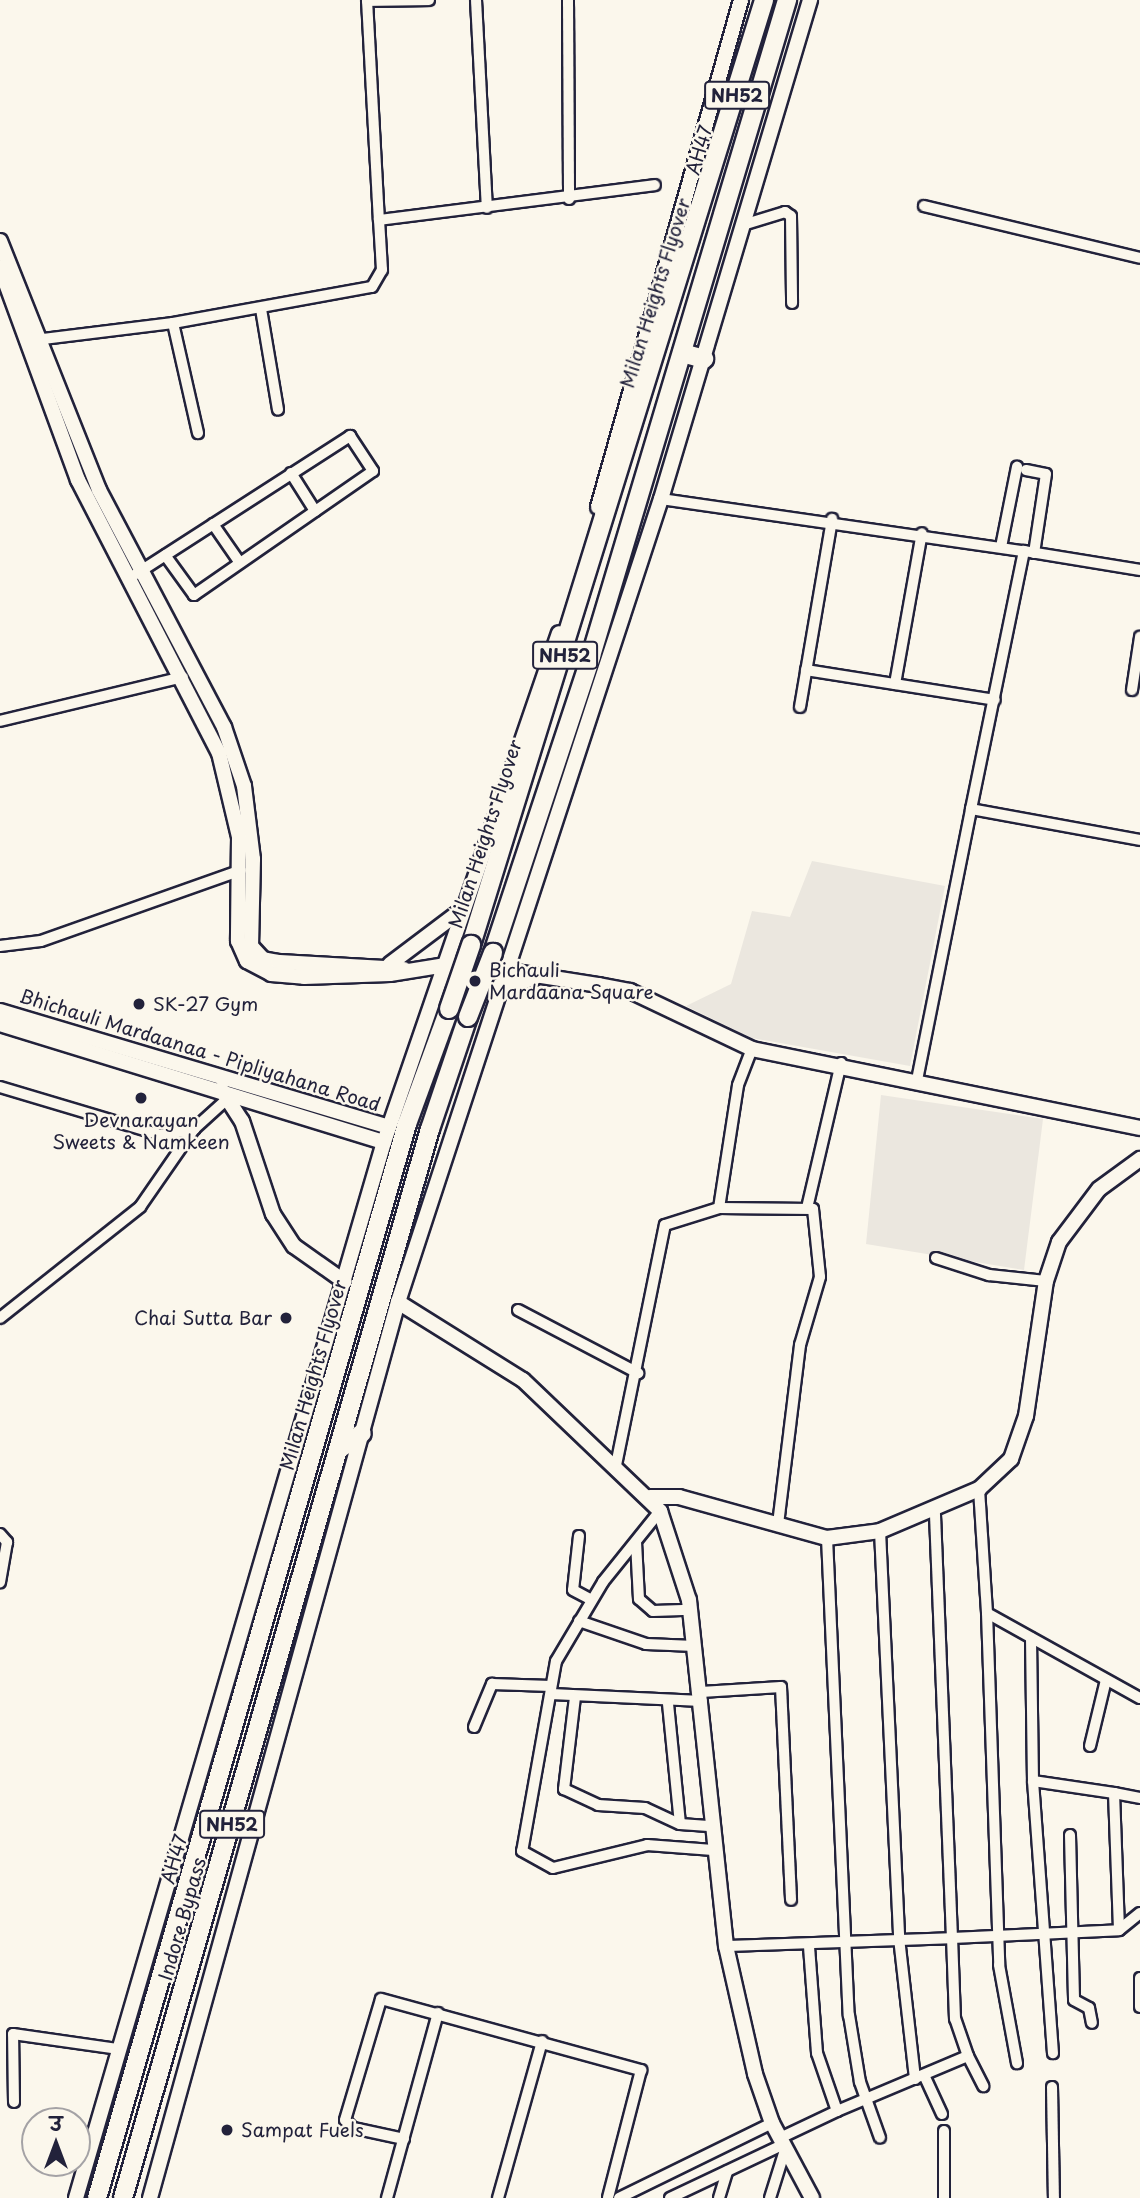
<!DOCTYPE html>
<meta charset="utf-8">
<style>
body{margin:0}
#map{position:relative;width:1140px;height:2198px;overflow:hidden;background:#fbf7ec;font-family:"Playpen Sans","Playpen Sans Deva",sans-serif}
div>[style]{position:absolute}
.built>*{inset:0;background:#ebe7df}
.roads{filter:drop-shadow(2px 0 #22223b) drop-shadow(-2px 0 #22223b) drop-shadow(0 2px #22223b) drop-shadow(0 -2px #22223b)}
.street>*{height:10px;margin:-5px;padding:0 5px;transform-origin:5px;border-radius:5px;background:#fbf7ec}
.secondary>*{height:14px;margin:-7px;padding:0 7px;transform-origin:7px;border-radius:7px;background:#fbf7ec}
.highway>*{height:18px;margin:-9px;padding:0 9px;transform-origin:9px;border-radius:9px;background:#fbf7ec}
.bridges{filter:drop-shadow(2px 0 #22223b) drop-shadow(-2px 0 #22223b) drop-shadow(0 2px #22223b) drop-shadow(0 -2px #22223b)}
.highway-bridge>*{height:18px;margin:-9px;padding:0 9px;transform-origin:9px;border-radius:9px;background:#fbf7ec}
.dots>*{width:19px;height:19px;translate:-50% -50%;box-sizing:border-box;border:4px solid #fbf7ec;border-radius:50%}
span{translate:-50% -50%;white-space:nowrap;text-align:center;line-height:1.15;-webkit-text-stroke:5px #fbf7ec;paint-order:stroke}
.shield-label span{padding:2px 5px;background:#fbf7ec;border:2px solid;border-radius:5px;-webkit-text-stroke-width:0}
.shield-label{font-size:18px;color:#22223b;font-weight:700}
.street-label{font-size:19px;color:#22223b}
.poi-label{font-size:19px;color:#22223b}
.left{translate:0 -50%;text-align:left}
.right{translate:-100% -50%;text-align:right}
.north{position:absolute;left:21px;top:2107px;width:70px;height:70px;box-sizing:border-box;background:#fbf7ec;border:2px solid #a4a2a5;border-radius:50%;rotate:0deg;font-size:19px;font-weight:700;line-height:28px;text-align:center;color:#22223b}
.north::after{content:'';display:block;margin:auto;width:24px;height:32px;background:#22223b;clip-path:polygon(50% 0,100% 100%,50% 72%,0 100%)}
</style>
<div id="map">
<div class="built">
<div style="clip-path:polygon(812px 861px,945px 886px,910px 1066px,752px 1038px,686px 1006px,731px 984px,752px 911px,790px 917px)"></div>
<div style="clip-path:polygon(881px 1095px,1043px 1119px,1024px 1270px,866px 1244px)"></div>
</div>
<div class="roads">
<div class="street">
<div style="left:367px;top:0;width:220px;rotate:86.9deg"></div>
<div style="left:476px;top:0;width:208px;rotate:87deg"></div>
<div style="left:568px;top:0;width:199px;rotate:89.7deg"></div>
<div style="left:367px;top:1px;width:62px;rotate:-0.9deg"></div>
<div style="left:924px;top:206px;width:222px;rotate:13.5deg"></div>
<div style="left:746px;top:224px;width:41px;rotate:-17.1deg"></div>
<div style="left:785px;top:212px;width:7px;rotate:34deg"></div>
<div style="left:791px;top:216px;width:87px;rotate:89.3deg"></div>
<div style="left:261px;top:309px;width:102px;rotate:80.4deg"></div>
<div style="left:173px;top:323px;width:113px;rotate:77.2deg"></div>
<div style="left:35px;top:340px;width:139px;rotate:-7deg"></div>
<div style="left:173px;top:323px;width:202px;rotate:-10.3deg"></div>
<div style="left:372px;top:287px;width:20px;rotate:-60deg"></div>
<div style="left:382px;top:270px;width:50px;rotate:-93.4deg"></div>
<div style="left:379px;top:220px;width:278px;rotate:-7.2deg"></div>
<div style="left:1026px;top:470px;width:20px;rotate:11deg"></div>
<div style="left:1046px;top:474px;width:80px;rotate:98.6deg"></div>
<div style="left:291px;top:473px;width:45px;rotate:57.7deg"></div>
<div style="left:661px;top:499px;width:367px;rotate:8.2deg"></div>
<div style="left:213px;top:524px;width:47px;rotate:55.3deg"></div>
<div style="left:1001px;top:547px;width:82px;rotate:-78.7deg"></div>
<div style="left:1140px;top:570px;width:118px;rotate:-170.7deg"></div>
<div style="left:1024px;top:551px;width:263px;rotate:101.6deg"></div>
<div style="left:971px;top:809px;width:172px;rotate:10.4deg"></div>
<div style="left:136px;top:574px;width:255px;rotate:-32.8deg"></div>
<div style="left:350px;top:436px;width:42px;rotate:56.7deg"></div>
<div style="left:373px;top:471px;width:218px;rotate:145.3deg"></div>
<div style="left:194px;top:595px;width:49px;rotate:-125.9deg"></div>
<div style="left:806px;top:670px;width:191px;rotate:9deg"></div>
<div style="left:895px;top:684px;width:153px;rotate:-79.9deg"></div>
<div style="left:1132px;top:690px;width:54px;rotate:-81.4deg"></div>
<div style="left:800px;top:707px;width:191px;rotate:-80.3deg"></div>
<div style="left:0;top:721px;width:188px;rotate:-13.5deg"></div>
<div style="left:0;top:946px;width:41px;rotate:-7deg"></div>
<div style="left:41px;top:941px;width:212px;rotate:-19.5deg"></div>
<div style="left:917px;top:1080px;width:276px;rotate:-78.7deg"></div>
<div style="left:0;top:1087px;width:168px;rotate:16.6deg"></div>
<div style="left:161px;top:1135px;width:34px;rotate:-10deg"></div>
<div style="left:719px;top:1208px;width:124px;rotate:-81.2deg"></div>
<div style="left:738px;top:1085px;width:39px;rotate:-69deg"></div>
<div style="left:807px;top:1208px;width:149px;rotate:-76.8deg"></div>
<div style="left:936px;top:1258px;width:56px;rotate:17.8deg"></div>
<div style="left:989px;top:1275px;width:57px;rotate:6deg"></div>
<div style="left:518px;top:1310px;width:136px;rotate:27.7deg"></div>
<div style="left:0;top:1318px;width:179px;rotate:-38.4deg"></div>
<div style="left:140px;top:1207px;width:95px;rotate:-55.3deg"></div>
<div style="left:194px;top:1129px;width:43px;rotate:-42.2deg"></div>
<div style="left:615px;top:1470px;width:250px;rotate:-78.5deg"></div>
<div style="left:665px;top:1225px;width:57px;rotate:-17.5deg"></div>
<div style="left:719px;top:1208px;width:94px;rotate:0.6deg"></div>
<div style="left:813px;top:1209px;width:68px;rotate:84.1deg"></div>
<div style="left:820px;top:1277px;width:71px;rotate:106.4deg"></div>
<div style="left:800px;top:1345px;width:180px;rotate:97deg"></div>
<div style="left:979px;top:1489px;width:124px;rotate:86.3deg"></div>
<div style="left:987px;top:1613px;width:175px;rotate:29.1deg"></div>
<div style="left:660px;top:1511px;width:91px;rotate:128.8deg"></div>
<div style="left:603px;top:1582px;width:92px;rotate:120.7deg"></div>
<div style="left:556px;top:1661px;width:193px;rotate:100.1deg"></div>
<div style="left:522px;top:1851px;width:35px;rotate:29deg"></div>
<div style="left:553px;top:1868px;width:97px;rotate:-13.7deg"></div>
<div style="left:647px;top:1845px;width:66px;rotate:4.3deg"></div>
<div style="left:880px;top:1531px;width:407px;rotate:87.3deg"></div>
<div style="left:899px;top:1938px;width:142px;rotate:83.5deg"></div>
<div style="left:0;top:1534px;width:11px;rotate:49deg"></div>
<div style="left:7px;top:1542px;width:41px;rotate:99.9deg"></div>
<div style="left:579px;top:1536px;width:54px;rotate:96.3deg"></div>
<div style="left:573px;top:1590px;width:21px;rotate:28deg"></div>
<div style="left:827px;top:1538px;width:478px;rotate:87.4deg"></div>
<div style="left:849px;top:2015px;width:68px;rotate:80.7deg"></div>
<div style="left:860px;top:2082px;width:59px;rotate:70.3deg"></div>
<div style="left:636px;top:1542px;width:57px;rotate:87deg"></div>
<div style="left:639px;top:1599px;width:18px;rotate:41deg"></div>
<div style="left:653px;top:1611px;width:37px;rotate:-2deg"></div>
<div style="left:987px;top:1613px;width:352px;rotate:88deg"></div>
<div style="left:999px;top:1965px;width:100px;rotate:79.6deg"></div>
<div style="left:579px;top:1621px;width:71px;rotate:18.9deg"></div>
<div style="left:646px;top:1644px;width:49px;rotate:2.3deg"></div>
<div style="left:1031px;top:1638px;width:143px;rotate:89.2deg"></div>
<div style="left:1033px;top:1781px;width:273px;rotate:85.8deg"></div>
<div style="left:701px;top:1692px;width:80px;rotate:-3.6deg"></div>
<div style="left:781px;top:1687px;width:213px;rotate:87.3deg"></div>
<div style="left:551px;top:1694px;width:151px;rotate:2.7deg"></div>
<div style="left:575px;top:1697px;width:93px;rotate:96.8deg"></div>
<div style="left:564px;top:1789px;width:38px;rotate:25deg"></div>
<div style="left:598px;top:1805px;width:47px;rotate:3.7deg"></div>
<div style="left:645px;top:1808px;width:38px;rotate:25deg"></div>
<div style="left:680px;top:1824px;width:121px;rotate:-95.7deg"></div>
<div style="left:474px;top:1727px;width:47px;rotate:-67.3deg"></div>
<div style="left:492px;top:1684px;width:59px;rotate:1.9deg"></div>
<div style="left:1090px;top:1746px;width:68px;rotate:-76.4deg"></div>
<div style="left:1033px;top:1781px;width:82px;rotate:8.4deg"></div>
<div style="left:1114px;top:1793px;width:137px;rotate:87.9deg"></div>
<div style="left:1114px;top:1793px;width:26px;rotate:11deg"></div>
<div style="left:680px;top:1824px;width:32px;rotate:4deg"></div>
<div style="left:1070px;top:1835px;width:165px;rotate:88.6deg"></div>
<div style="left:1074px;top:2000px;width:17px;rotate:28deg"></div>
<div style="left:1089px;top:2008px;width:15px;rotate:79deg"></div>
<div style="left:726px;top:1946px;width:226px;rotate:-2deg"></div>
<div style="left:952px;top:1938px;width:431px;rotate:-92.3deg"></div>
<div style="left:1140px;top:1978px;width:29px;rotate:90deg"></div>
<div style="left:968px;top:2056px;width:34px;rotate:63deg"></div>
<div style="left:924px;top:2075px;width:43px;rotate:65.2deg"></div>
<div style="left:1052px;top:2087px;width:111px;rotate:89deg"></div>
<div style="left:14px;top:2102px;width:68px;rotate:-90.8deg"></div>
<div style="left:13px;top:2034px;width:107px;rotate:8.1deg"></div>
<div style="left:837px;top:2111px;width:142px;rotate:-22.8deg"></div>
<div style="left:968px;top:2056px;width:39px;rotate:-109deg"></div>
<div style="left:955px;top:2019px;width:81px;rotate:-92.1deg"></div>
<div style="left:952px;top:1938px;width:167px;rotate:-2.7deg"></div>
<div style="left:1119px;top:1930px;width:27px;rotate:-39deg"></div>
<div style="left:780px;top:2138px;width:63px;rotate:-25.3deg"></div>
<div style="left:837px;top:2111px;width:61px;rotate:-109deg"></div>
<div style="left:817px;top:2053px;width:107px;rotate:-94.3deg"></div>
<div style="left:404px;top:2139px;width:52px;rotate:-167.8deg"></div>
<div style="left:353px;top:2128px;width:11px;rotate:-135deg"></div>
<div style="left:345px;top:2120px;width:126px;rotate:-73.4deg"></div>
<div style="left:381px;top:1999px;width:270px;rotate:15.3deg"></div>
<div style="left:641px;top:2070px;width:132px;rotate:104.5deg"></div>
<div style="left:387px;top:2198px;width:192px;rotate:-74.6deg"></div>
<div style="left:498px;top:2198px;width:163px;rotate:-74.3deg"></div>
<div style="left:619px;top:2198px;width:170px;rotate:-26.1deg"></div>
<div style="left:670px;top:2198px;width:124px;rotate:-25.3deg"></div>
<div style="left:719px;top:2198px;width:28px;rotate:-73deg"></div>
<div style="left:770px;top:2198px;width:50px;rotate:-72.6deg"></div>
<div style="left:944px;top:2198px;width:67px;rotate:-90deg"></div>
</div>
<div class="secondary">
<div style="left:0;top:241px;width:268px;rotate:68.3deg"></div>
<div style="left:99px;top:490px;width:268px;rotate:62.2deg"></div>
<div style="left:224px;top:727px;width:62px;rotate:71.3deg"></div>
<div style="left:244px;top:786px;width:74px;rotate:83deg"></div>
<div style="left:253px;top:859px;width:87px;rotate:91.3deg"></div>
<div style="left:251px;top:946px;width:18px;rotate:47deg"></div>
<div style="left:263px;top:959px;width:15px;rotate:11deg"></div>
<div style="left:278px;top:962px;width:126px;rotate:3.2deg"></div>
<div style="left:0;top:267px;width:227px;rotate:69.9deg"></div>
<div style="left:78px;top:480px;width:307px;rotate:62.7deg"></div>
<div style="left:219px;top:753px;width:86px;rotate:76.6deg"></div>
<div style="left:239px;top:837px;width:104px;rotate:90.6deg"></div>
<div style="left:238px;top:941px;width:22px;rotate:66deg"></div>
<div style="left:247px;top:961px;width:27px;rotate:28deg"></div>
<div style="left:271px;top:974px;width:33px;rotate:5deg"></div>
<div style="left:304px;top:977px;width:86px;rotate:-2deg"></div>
<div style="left:390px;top:974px;width:69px;rotate:-9.2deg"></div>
<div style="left:458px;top:963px;width:143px;rotate:8.9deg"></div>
<div style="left:599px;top:985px;width:32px;rotate:11deg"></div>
<div style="left:630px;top:991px;width:135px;rotate:25.4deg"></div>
<div style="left:752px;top:1049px;width:396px;rotate:11.5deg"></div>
<div style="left:598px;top:507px;width:527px;rotate:-74.25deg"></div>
<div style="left:390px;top:964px;width:85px;rotate:-36.9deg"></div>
<div style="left:440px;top:970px;width:13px;rotate:45deg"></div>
<div style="left:449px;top:979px;width:55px;rotate:9.5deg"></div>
<div style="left:503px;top:988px;width:33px;rotate:-18deg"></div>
<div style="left:0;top:1011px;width:406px;rotate:16.6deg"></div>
<div style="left:0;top:1024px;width:402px;rotate:17.1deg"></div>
<div style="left:221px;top:1089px;width:38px;rotate:57deg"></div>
<div style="left:242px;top:1121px;width:98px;rotate:71.6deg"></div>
<div style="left:273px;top:1214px;width:38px;rotate:57deg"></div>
<div style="left:294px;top:1246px;width:62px;rotate:35.2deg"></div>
<div style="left:398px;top:1302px;width:147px;rotate:32deg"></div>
<div style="left:523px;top:1380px;width:190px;rotate:43.7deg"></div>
<div style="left:660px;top:1511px;width:94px;rotate:72deg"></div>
<div style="left:689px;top:1600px;width:348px;rotate:83.9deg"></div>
<div style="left:726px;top:1946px;width:131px;rotate:77.2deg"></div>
<div style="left:755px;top:2074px;width:52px;rotate:70.9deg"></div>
<div style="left:772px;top:2123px;width:85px;rotate:61.9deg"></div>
<div style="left:650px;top:1497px;width:29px"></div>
<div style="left:679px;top:1497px;width:154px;rotate:15.5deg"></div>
<div style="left:827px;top:1538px;width:53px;rotate:-7.5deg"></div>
<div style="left:880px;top:1531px;width:108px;rotate:-23deg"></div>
<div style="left:979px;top:1489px;width:44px;rotate:-43.2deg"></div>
<div style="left:1011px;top:1459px;width:46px;rotate:-70.8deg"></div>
<div style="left:1026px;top:1416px;width:136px;rotate:-81.6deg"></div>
<div style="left:1046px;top:1281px;width:41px;rotate:-71.6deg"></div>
<div style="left:1059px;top:1242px;width:66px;rotate:-53deg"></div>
<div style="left:1099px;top:1189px;width:51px;rotate:-36.2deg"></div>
<div style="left:76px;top:2198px;width:1100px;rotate:-73.74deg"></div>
<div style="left:384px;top:1142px;width:538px;rotate:-71.03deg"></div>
<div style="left:150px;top:2198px;width:930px;rotate:-74.53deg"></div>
<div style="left:398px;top:1302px;width:845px;rotate:-71.87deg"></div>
<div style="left:661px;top:499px;width:521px;rotate:-73.37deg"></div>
</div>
<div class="highway">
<div style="left:682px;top:353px;width:23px;rotate:15deg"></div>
<div style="left:471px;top:945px;width:989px;rotate:-72.77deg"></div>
<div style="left:493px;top:953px;width:313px;rotate:-71.7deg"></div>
<div style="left:591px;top:656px;width:685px;rotate:-73.36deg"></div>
<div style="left:338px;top:1450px;width:29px;rotate:-35deg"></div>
<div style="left:97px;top:2198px;width:1118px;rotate:-73.9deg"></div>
<div style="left:407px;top:1124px;width:122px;rotate:-69.9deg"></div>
<div style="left:123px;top:2198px;width:1112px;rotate:-73.98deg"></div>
<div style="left:430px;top:1129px;width:118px;rotate:-71.3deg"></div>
</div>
</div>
<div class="bridges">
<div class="highway-bridge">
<div style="left:449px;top:1009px;width:68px;rotate:-71deg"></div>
<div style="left:468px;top:1017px;width:69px;rotate:-68.7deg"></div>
</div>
</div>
<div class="dots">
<div style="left:475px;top:981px;background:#22223b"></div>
<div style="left:139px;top:1004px;background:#22223b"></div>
<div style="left:141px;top:1098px;background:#22223b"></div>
<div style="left:286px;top:1318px;background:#22223b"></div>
<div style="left:227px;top:2130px;background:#22223b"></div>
</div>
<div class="shield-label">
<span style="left:737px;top:95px">NH52</span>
<span style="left:565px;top:655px">NH52</span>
<span style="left:232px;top:1824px">NH52</span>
</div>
<div class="street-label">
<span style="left:699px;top:150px;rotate:-74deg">AH47</span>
<span style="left:655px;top:293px;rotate:-73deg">Milan Heights Flyover</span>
<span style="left:485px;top:834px;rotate:-72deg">Milan Heights Flyover</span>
<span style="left:200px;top:1050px;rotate:17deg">Bhichauli Mardaanaa - Pipliyahana Road</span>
<span style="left:313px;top:1375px;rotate:-74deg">Milan Heights Flyover</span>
<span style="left:174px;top:1859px;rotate:-74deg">AH47</span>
<span style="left:182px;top:1919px;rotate:-74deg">Indore Bypass</span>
</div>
<div class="poi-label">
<span class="left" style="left:489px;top:981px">Bichauli<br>Mardaana Square</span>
<span class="left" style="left:153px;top:1004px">SK-27 Gym</span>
<span style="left:141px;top:1131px">Devnarayan<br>Sweets &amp; Namkeen</span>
<span class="right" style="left:272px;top:1318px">Chai Sutta Bar</span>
<span class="left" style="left:241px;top:2130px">Sampat Fuels</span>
</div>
<div class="north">उ</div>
</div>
